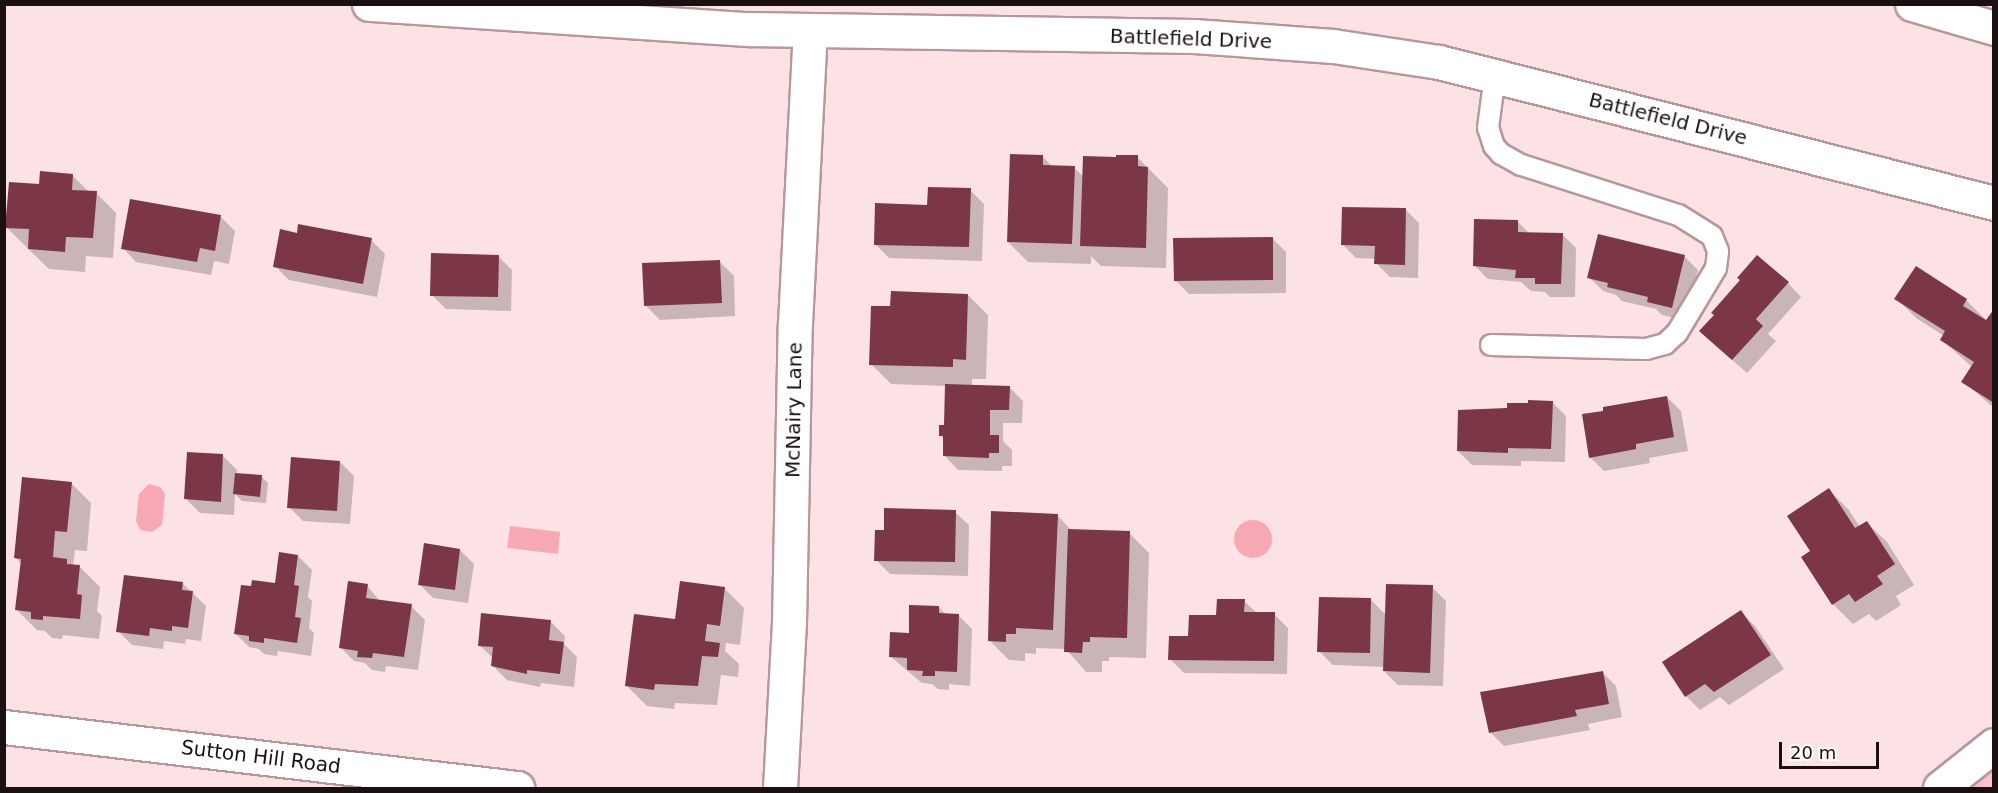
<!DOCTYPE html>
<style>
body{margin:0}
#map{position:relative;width:1998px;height:793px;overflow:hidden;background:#fce2e5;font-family:"DejaVu Sans",sans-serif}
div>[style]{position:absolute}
.green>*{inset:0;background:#fcc1c9}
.water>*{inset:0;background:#f8a8b4}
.round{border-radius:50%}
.shadow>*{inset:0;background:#0003}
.building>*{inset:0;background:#7c3746}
.roads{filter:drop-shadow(2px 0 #b6989c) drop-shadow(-2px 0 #b6989c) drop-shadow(0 2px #b6989c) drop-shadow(0 -2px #b6989c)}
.lane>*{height:20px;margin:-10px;padding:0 10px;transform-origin:10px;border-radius:10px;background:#fff}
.street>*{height:33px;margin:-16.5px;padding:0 16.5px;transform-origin:16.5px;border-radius:16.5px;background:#fff}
.highway>*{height:33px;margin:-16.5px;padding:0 16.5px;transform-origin:16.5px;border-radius:16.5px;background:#fff}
span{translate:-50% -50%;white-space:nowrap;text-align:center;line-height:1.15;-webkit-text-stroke:6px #fff;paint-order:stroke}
.street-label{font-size:20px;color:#1a1011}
.frame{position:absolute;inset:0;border:6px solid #1a1011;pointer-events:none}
.scale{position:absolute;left:1779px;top:742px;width:100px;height:27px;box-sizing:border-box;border:3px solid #1a1011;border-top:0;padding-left:8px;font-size:18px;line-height:21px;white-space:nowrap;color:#1a1011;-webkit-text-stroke:4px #fff;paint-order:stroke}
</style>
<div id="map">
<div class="green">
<div style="clip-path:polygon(1993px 745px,1993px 788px,1940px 788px)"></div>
</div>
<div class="water">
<div style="clip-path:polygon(149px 484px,160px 487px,165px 494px,162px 525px,152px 532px,140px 530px,136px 521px,139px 494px)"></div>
<div class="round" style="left:1234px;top:520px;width:38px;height:38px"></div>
<div style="clip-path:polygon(510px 526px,560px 532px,558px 554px,507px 548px)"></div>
</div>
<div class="shadow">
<div style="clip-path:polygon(1042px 156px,1053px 167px,1074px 168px,1084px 177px,1137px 157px,1168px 188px,1166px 268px,1101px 266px,1091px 256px,1091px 264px,1028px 262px,1008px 242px)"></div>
<div style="clip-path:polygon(72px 175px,90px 193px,96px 193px,116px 213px,113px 258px,86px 256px,85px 272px,49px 269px,7px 228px,41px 186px)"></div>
<div style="clip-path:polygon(970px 190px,984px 204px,982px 261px,889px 258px,875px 244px,929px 206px)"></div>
<div style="clip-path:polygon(131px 200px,221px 217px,235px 231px,229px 264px,214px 261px,211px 275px,136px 262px,123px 248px)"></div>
<div style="clip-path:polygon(1405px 209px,1419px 223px,1418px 278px,1390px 277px,1376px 263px,1376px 259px,1356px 258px,1342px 244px)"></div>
<div style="clip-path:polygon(1517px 221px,1529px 233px,1562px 234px,1576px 248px,1575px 297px,1550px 297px,1545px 292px,1531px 291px,1521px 282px,1488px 279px,1474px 265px)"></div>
<div style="clip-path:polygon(298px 235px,371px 240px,385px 254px,377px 297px,289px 280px,275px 266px)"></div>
<div style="clip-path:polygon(1272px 238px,1286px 252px,1286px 293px,1189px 294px,1175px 280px)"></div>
<div style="clip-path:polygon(498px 256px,512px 270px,511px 311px,446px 309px,432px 295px)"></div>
<div style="clip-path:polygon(1684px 256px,1698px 270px,1686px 321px,1662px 315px,1656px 309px,1622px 301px,1616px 295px,1603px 291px,1589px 277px)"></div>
<div style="clip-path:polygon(720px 262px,734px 276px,735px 316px,660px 320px,646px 306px)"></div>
<div style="clip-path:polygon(1916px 268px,1966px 300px,1987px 321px,1994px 312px,1994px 408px,1963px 381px,1972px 367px,1942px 340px,1944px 336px,1916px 318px,1896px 298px)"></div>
<div style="clip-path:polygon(1788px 283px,1801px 297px,1768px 334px,1776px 341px,1747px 373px,1715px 345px)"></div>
<div style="clip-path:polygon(968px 295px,988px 315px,986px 379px,972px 379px,972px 386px,1009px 387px,1023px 401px,1022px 423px,1003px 423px,1003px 441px,1012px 450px,1012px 466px,1002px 466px,1002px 471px,958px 470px,945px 456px,945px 440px,940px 435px,945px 427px,946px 386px,891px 384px,871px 364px,891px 308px)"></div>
<div style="clip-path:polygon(1667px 397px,1681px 411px,1688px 451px,1649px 458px,1650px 463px,1604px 471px,1590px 457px)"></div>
<div style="clip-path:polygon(1552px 402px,1566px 416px,1565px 462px,1521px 461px,1521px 466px,1472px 465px,1458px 451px,1508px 409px)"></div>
<div style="clip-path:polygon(223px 456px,237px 470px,236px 474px,261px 476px,268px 483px,266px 503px,242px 501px,235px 494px,234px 515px,200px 513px,186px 499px)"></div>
<div style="clip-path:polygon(340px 462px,354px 476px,350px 524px,303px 521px,289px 507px)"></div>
<div style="clip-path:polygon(71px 483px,91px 503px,87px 551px,75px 550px,73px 566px,80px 567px,100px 587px,97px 611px,102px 616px,99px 639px,63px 635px,62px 639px,52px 638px,45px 631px,37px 630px,17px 610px,22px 564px,15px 557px)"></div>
<div style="clip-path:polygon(1829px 490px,1849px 510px,1860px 527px,1867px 523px,1887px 542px,1914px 585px,1896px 596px,1901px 605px,1876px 621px,1869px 614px,1853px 624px,1833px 604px,1812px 552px)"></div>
<div style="clip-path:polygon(955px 512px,969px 525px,968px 576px,890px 574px,876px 560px,885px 532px)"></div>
<div style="clip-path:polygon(1057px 515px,1072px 531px,1129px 533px,1149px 553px,1146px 658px,1109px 657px,1109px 661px,1102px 661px,1102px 672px,1086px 672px,1066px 649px,1036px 648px,1036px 654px,1025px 653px,1025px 661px,1009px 660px,989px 640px)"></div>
<div style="clip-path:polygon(460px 550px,474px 564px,468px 603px,433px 598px,419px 584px)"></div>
<div style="clip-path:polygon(298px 556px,312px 570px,308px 597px,312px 601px,309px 628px,314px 633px,311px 656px,278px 651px,277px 656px,264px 654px,259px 649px,249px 647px,235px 633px,252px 588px,276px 585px)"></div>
<div style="clip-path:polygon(182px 583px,206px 606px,201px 641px,186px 639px,185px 644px,164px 641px,163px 649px,132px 645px,118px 631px)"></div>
<div style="clip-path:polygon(367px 586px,381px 602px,411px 606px,425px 620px,418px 670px,386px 666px,385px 672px,372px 670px,365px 663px,354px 661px,340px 647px)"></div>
<div style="clip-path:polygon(1432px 587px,1446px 601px,1443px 686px,1398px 685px,1384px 671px,1385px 667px,1333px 665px,1319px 651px,1371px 600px,1386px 615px)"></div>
<div style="clip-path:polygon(724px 588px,744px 608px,740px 645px,726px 643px,725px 651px,739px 664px,738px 677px,721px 675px,717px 705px,675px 703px,674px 709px,647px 706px,627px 686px)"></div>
<div style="clip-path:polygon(1244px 601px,1257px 613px,1274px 614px,1288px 628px,1287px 674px,1184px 673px,1170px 659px,1190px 637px)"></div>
<div style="clip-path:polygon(939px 607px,946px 615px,958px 615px,972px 629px,970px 686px,949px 684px,949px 690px,938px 689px,932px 684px,922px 683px,891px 657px)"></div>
<div style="clip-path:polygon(1741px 612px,1755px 626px,1784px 669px,1729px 705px,1720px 697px,1700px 710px,1686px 696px)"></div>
<div style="clip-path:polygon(551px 622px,565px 636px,564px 644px,577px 657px,574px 687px,541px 683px,540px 687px,507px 680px,493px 666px,494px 659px,479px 645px)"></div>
<div style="clip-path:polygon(1602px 672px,1616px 686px,1622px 717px,1588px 724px,1590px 730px,1504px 746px,1490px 732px,1482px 693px)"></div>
</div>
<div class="building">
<div style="clip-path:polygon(1010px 154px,1043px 155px,1043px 165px,1075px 166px,1072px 244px,1007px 242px)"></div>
<div style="clip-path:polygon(1116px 155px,1138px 155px,1138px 166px,1148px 167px,1146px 248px,1080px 246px,1083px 156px,1116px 157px)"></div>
<div style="clip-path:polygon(40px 171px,73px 174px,72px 190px,97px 191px,93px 238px,66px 237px,65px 252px,28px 249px,29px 229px,5px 228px,9px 182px,39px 184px)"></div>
<div style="clip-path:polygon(928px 187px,971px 188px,969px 247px,874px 245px,875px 203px,927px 205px)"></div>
<div style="clip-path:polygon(130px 199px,221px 215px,215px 251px,200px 248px,197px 262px,121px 249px)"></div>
<div style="clip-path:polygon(1342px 207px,1406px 208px,1405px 265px,1374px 264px,1375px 246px,1341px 245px)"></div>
<div style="clip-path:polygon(1474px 219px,1518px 220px,1518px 232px,1563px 233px,1561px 284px,1535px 284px,1535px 278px,1515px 278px,1516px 270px,1473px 266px)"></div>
<div style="clip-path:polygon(298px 224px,372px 238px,363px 284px,273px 267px,280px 229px,297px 233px)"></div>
<div style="clip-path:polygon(1598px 234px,1685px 255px,1672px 308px,1647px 302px,1648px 297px,1607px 287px,1608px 283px,1587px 278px)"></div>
<div style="clip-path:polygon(1273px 237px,1273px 280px,1174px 281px,1173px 238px)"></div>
<div style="clip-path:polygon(431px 253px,499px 255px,498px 297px,430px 296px)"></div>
<div style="clip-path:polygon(1757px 255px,1789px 282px,1756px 319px,1763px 326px,1732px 360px,1699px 331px,1714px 315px,1711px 313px,1740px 280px,1737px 278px)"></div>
<div style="clip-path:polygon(720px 260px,722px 303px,644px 306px,642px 263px)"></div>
<div style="clip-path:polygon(1916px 266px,1967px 299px,1963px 306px,1986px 320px,1994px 309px,1994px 403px,1961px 382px,1974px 362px,1940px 340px,1945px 331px,1894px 299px)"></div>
<div style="clip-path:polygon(891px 291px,968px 294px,966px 360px,953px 359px,953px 367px,869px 365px,871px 306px,890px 306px)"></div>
<div style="clip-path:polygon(945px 384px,1010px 386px,1009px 410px,990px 410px,990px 435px,999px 435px,999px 453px,989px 453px,989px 458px,943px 456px,943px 436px,939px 436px,939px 425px,944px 425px)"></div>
<div style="clip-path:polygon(1667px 396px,1674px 437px,1636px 444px,1636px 449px,1589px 458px,1582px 414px,1603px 411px,1603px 407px)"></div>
<div style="clip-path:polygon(1528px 400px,1553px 401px,1551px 449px,1508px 448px,1508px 453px,1457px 451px,1458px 410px,1507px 408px,1507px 403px,1528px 403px)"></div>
<div style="clip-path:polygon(187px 452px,223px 454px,221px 502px,184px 499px)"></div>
<div style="clip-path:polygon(291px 457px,340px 461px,337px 511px,287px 508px)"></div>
<div style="clip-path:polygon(235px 473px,262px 475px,260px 497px,233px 494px)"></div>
<div style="clip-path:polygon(22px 477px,72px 482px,67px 532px,55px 531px,53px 557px,67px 559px,67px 564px,80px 565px,77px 594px,82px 595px,80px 619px,43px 616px,43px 620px,31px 619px,31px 612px,15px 610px,21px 559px,14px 558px)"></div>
<div style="clip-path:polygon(1829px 488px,1855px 528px,1867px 521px,1895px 564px,1877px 576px,1883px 584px,1855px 602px,1849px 594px,1832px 605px,1801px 557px,1810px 551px,1787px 516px)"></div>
<div style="clip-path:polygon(884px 508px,956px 510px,955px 562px,874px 561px,875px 530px,884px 530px)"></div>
<div style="clip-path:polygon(991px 511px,1058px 514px,1053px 630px,1016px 628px,1016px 634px,1006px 634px,1006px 642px,988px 641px)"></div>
<div style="clip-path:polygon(1068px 529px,1130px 531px,1127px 638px,1090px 637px,1090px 642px,1083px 642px,1082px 653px,1064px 652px)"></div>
<div style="clip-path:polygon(424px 543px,460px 549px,455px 590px,418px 585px)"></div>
<div style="clip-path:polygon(279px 552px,298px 555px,294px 585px,299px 586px,295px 617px,301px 618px,297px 643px,264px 638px,264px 643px,249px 641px,249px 636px,234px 634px,241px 585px,251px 586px,252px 580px,275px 583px)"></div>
<div style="clip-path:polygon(124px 575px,183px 582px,182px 590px,193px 591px,188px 628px,172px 626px,172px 631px,150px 628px,149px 636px,116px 632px)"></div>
<div style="clip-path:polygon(348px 581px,368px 584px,366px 598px,412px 604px,404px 657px,373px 653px,372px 658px,357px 657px,358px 651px,339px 648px)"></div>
<div style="clip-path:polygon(680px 581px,725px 587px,720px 626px,707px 624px,705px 641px,720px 643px,718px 657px,702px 656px,698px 686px,655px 684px,654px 690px,625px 686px,634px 614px,675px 619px)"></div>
<div style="clip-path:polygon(1386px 584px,1433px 585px,1430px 673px,1383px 671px)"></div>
<div style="clip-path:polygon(1319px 597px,1371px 598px,1370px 653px,1317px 652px)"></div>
<div style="clip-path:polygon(1217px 599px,1245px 599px,1244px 612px,1275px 612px,1274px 661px,1168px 660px,1169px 636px,1188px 636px,1189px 615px,1216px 615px)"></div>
<div style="clip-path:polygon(909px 605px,939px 606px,939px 613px,959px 614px,957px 672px,935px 671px,935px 676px,922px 676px,923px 671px,907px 670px,907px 658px,889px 657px,890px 632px,909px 633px)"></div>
<div style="clip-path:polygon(1741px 610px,1771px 655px,1714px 692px,1705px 684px,1685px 697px,1662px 662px)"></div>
<div style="clip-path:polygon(481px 613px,551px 620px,549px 640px,564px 642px,560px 674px,527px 670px,527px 674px,491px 666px,493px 647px,478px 646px)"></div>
<div style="clip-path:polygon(1603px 671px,1609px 704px,1575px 710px,1577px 716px,1489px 733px,1480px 692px)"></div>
</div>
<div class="roads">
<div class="lane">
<div style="left:1491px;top:345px;width:155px;rotate:1.5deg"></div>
<div style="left:1646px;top:349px;width:20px;rotate:-15deg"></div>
<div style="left:1665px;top:344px;width:16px;rotate:-43deg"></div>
<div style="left:1677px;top:333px;width:76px;rotate:-59deg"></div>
<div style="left:1716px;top:268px;width:17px;rotate:-83deg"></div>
<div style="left:1718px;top:251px;width:16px;rotate:-112deg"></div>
<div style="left:1712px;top:236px;width:40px;rotate:-148deg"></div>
<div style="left:1678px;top:215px;width:165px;rotate:-162.3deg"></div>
<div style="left:1521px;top:165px;width:23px;rotate:-151deg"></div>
<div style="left:1501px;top:154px;width:11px;rotate:-131deg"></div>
<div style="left:1494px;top:146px;width:19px;rotate:-108deg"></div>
<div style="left:1488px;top:128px;width:53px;rotate:-82.5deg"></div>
</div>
<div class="street">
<div style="left:369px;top:4px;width:381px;rotate:3.8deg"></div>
<div style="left:749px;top:29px;width:445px;rotate:0.9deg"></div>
<div style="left:1194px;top:36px;width:139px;rotate:4.1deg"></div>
<div style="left:1333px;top:46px;width:107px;rotate:8.6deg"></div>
<div style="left:1439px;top:62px;width:573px;rotate:14.25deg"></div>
<div style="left:4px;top:727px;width:517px;rotate:6.78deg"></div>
<div style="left:780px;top:788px;width:165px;rotate:-86.9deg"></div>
<div style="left:789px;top:623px;width:299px;rotate:-88.9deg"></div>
<div style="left:795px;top:324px;width:293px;rotate:-87.1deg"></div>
<div style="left:1940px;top:788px;width:69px;rotate:-38.5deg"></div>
</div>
<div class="highway">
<div style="left:1912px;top:4px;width:85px;rotate:16.3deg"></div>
</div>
</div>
<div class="street-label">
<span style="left:1191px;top:39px;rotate:2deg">Battlefield Drive</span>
<span style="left:1668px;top:119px;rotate:14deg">Battlefield Drive</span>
<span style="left:794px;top:410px;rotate:-89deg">McNairy Lane</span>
<span style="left:261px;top:757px;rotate:7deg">Sutton Hill Road</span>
</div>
<div class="frame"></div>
<div class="scale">20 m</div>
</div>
